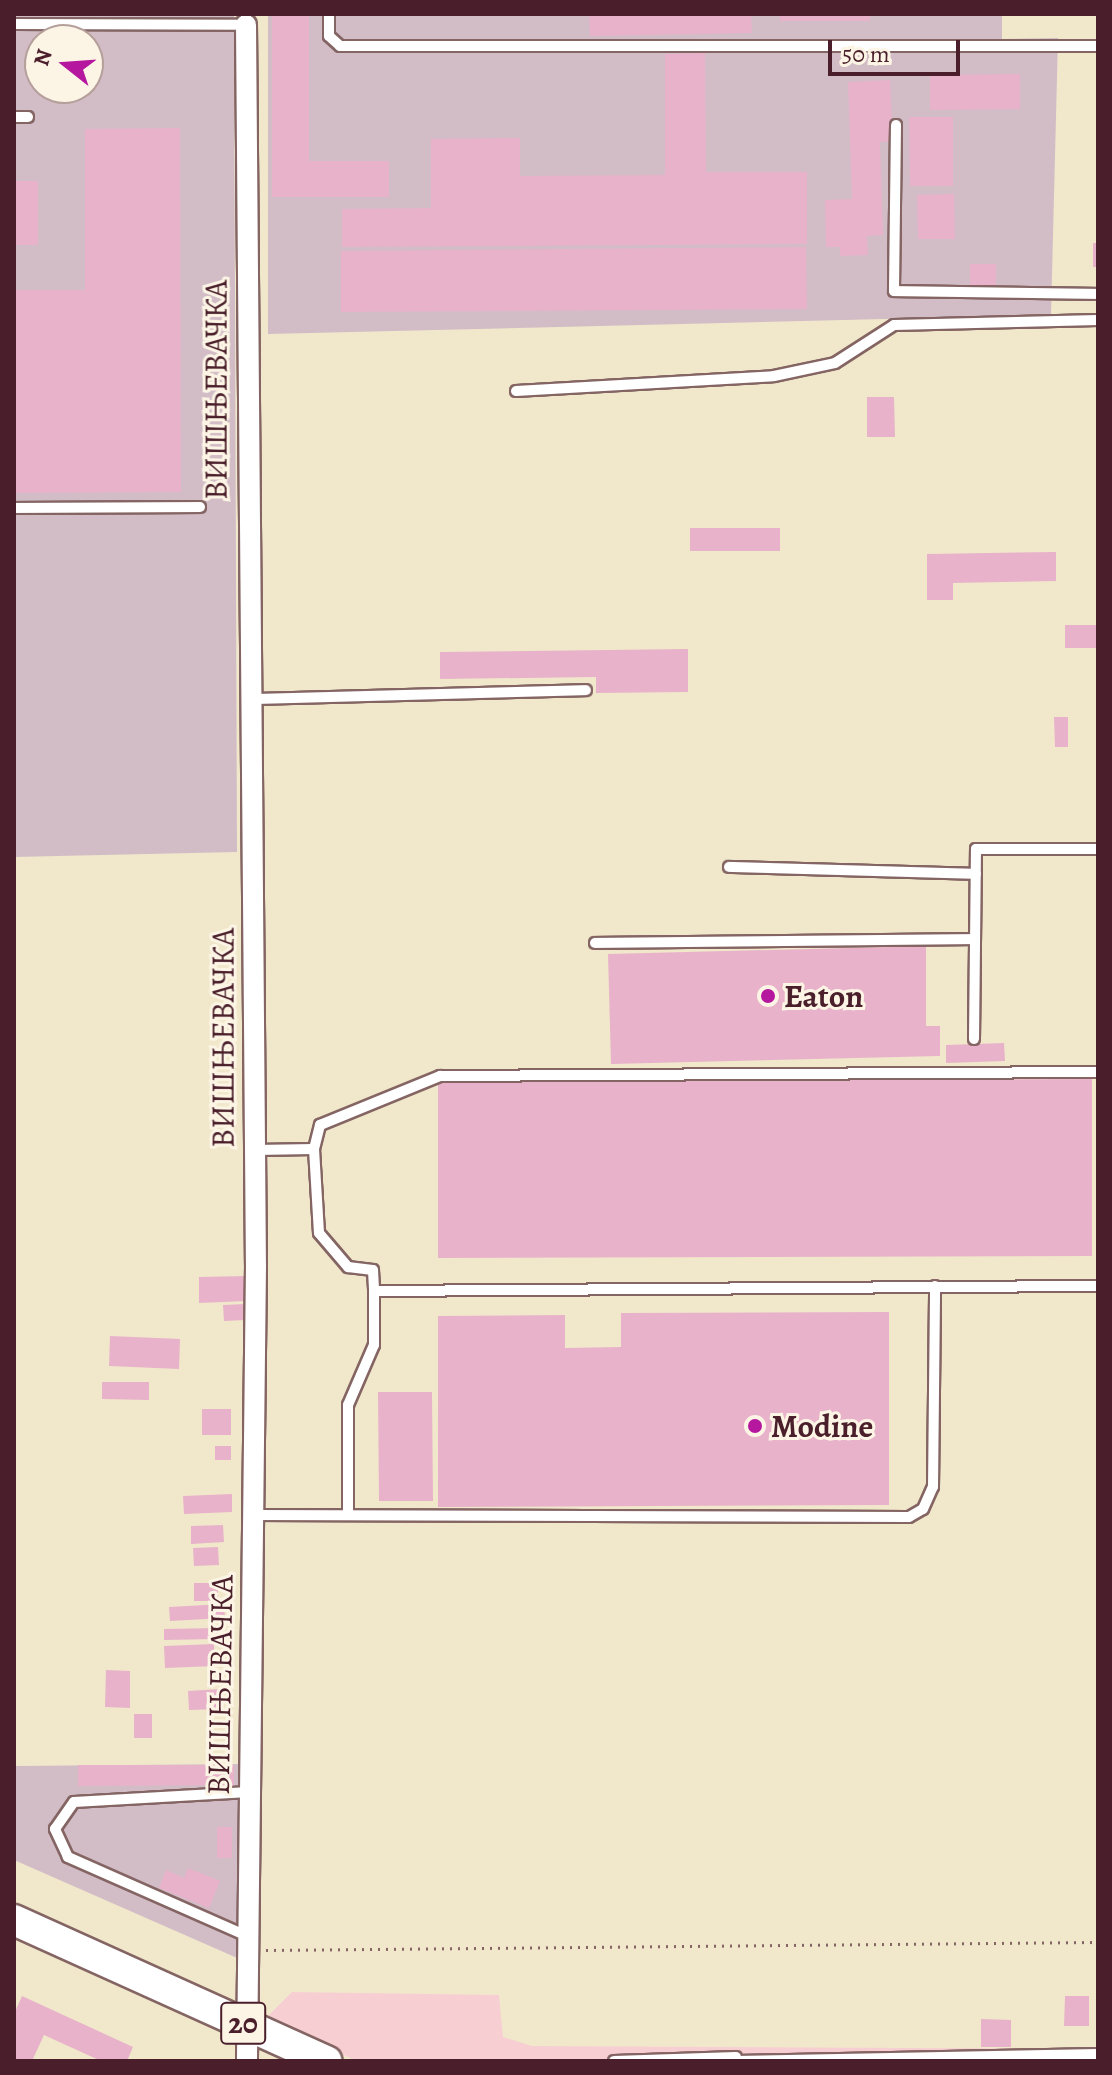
<!DOCTYPE html>
<meta charset="utf-8">
<style>
body{margin:0}
#map{position:relative;width:1112px;height:2075px;overflow:hidden;background:#f1e8cb;font-family:Alegreya,serif}
div>[style]{position:absolute}
.built>*{inset:0;background:#f7cfd3}
.industrial>*{inset:0;background:#d2bdc7}
.building>*{inset:0;background:#e8b2ca}
.path>*{height:3px;margin-top:-1.5px;transform-origin:0;background:repeating-linear-gradient(90deg,#846563 0 2px,transparent 0 8px)}
.roads{filter:drop-shadow(2px 0 #846563) drop-shadow(-2px 0 #846563) drop-shadow(0 2px #846563) drop-shadow(0 -2px #846563)}
.lane>*{height:10px;margin:-5px;padding:0 5px;transform-origin:5px;border-radius:5px;background:#fff}
.street>*{height:20px;margin:-10px;padding:0 10px;transform-origin:10px;border-radius:10px;background:#fff}
.primary>*{height:30px;margin:-15px;padding:0 15px;transform-origin:15px;border-radius:15px;background:#fff}
.dots>*{width:22px;height:22px;translate:-50% -50%;box-sizing:border-box;border:4px solid #fcf5e5;border-radius:50%}
span{translate:-50% -50%;white-space:nowrap;text-align:center;line-height:1.15;-webkit-text-stroke:6px #fcf5e5;paint-order:stroke}
.shield-label span{padding:2px 6px;background:#fcf5e5;border:2px solid;border-radius:6px;-webkit-text-stroke-width:0}
.shield-label{font-size:30px;color:#4a1f2b;font-weight:700}
.street-label{font-size:32px;color:#4a1f2b}
.poi-label{font-size:32px;color:#4a1f2b;font-weight:700}
.left{translate:0 -50%;text-align:left}
.frame{position:absolute;inset:0;border:16px solid #4a1f2b;pointer-events:none}
.north{position:absolute;left:24px;top:24px;width:80px;height:80px;box-sizing:border-box;background:#fcf5e5;border:2px solid #b59f9b;border-radius:50%;rotate:287deg;font-size:22px;font-weight:700;line-height:32px;text-align:center;color:#4a1f2b}
.north::after{content:'';display:block;margin:auto;width:28px;height:36px;background:#b5179e;clip-path:polygon(50% 0,100% 100%,50% 72%,0 100%)}
.scale{position:absolute;left:828px;top:40px;width:132px;height:36px;box-sizing:border-box;border:4px solid #4a1f2b;border-top:0;padding-left:10px;font-size:24px;line-height:28px;white-space:nowrap;color:#4a1f2b;-webkit-text-stroke:6px #fcf5e5;paint-order:stroke}
</style>
<div id="map">
<div class="built">
<div style="clip-path:polygon(292px 1992px,499px 1995px,503px 2037px,532px 2046px,1098px 2049px,1098px 2061px,357px 2061px,265px 2019px)"></div>
</div>
<div class="industrial">
<div style="clip-path:polygon(evenodd,14px 14px,234px 14px,237px 852px,14px 857px,14px 14px,40px 40px,88px 40px,88px 88px,40px 88px,40px 40px)"></div>
<div style="clip-path:polygon(268px 14px,1002px 14px,1002px 39px,1058px 38px,1051px 315px,268px 334px)"></div>
<div style="clip-path:polygon(244px 1764px,244px 1961px,14px 1860px,14px 1766px)"></div>
</div>
<div class="building">
<div style="clip-path:polygon(272px 14px,309px 14px,309px 161px,389px 161px,389px 197px,272px 197px)"></div>
<div style="clip-path:polygon(589px 14px,751px 14px,752px 33px,590px 36px)"></div>
<div style="clip-path:polygon(780px 14px,870px 14px,870px 21px,780px 21px)"></div>
<div style="clip-path:polygon(705px 53px,706px 172px,807px 172px,807px 244px,342px 247px,342px 209px,431px 208px,431px 139px,520px 138px,520px 176px,665px 175px,665px 54px)"></div>
<div style="clip-path:polygon(1020px 74px,1020px 109px,930px 110px,930px 75px)"></div>
<div style="clip-path:polygon(890px 80px,893px 141px,880px 142px,883px 235px,867px 236px,868px 255px,840px 256px,840px 247px,826px 247px,825px 200px,852px 199px,848px 82px)"></div>
<div style="clip-path:polygon(909px 117px,953px 117px,953px 186px,910px 186px)"></div>
<div style="clip-path:polygon(180px 128px,181px 492px,14px 493px,14px 290px,85px 290px,85px 129px)"></div>
<div style="clip-path:polygon(14px 181px,38px 181px,38px 245px,14px 245px)"></div>
<div style="clip-path:polygon(954px 194px,955px 239px,918px 239px,917px 195px)"></div>
<div style="clip-path:polygon(1093px 243px,1098px 243px,1098px 267px,1093px 267px)"></div>
<div style="clip-path:polygon(806px 247px,807px 309px,341px 312px,341px 251px)"></div>
<div style="clip-path:polygon(970px 264px,996px 264px,996px 287px,970px 287px)"></div>
<div style="clip-path:polygon(867px 397px,894px 397px,895px 437px,867px 437px)"></div>
<div style="clip-path:polygon(690px 528px,780px 528px,780px 551px,690px 551px)"></div>
<div style="clip-path:polygon(1056px 552px,1056px 581px,953px 583px,953px 600px,927px 600px,927px 554px)"></div>
<div style="clip-path:polygon(1065px 625px,1098px 625px,1098px 648px,1065px 648px)"></div>
<div style="clip-path:polygon(688px 649px,688px 692px,596px 693px,596px 677px,440px 679px,440px 652px)"></div>
<div style="clip-path:polygon(1054px 717px,1068px 717px,1068px 747px,1055px 747px)"></div>
<div style="clip-path:polygon(926px 946px,926px 1026px,940px 1026px,940px 1056px,611px 1064px,608px 954px)"></div>
<div style="clip-path:polygon(1004px 1043px,1005px 1061px,946px 1063px,946px 1045px)"></div>
<div style="clip-path:polygon(1092px 1079px,1092px 1256px,438px 1258px,438px 1081px)"></div>
<div style="clip-path:polygon(247px 1276px,247px 1301px,199px 1303px,199px 1277px)"></div>
<div style="clip-path:polygon(245px 1304px,246px 1320px,224px 1321px,223px 1305px)"></div>
<div style="clip-path:polygon(889px 1312px,889px 1505px,438px 1507px,438px 1316px,565px 1315px,565px 1348px,621px 1347px,621px 1313px)"></div>
<div style="clip-path:polygon(110px 1336px,180px 1339px,179px 1369px,109px 1366px)"></div>
<div style="clip-path:polygon(102px 1382px,149px 1382px,149px 1400px,102px 1399px)"></div>
<div style="clip-path:polygon(378px 1392px,432px 1392px,433px 1501px,379px 1501px)"></div>
<div style="clip-path:polygon(202px 1409px,231px 1409px,231px 1435px,202px 1435px)"></div>
<div style="clip-path:polygon(215px 1446px,231px 1446px,231px 1460px,215px 1460px)"></div>
<div style="clip-path:polygon(232px 1494px,232px 1512px,184px 1514px,183px 1496px)"></div>
<div style="clip-path:polygon(223px 1525px,224px 1542px,191px 1544px,191px 1526px)"></div>
<div style="clip-path:polygon(218px 1547px,219px 1565px,194px 1566px,193px 1548px)"></div>
<div style="clip-path:polygon(194px 1583px,218px 1583px,218px 1601px,194px 1601px)"></div>
<div style="clip-path:polygon(224px 1604px,225px 1618px,170px 1621px,169px 1607px)"></div>
<div style="clip-path:polygon(217px 1628px,217px 1639px,164px 1640px,164px 1629px)"></div>
<div style="clip-path:polygon(214px 1644px,215px 1666px,165px 1668px,164px 1646px)"></div>
<div style="clip-path:polygon(106px 1670px,130px 1671px,130px 1708px,105px 1707px)"></div>
<div style="clip-path:polygon(220px 1689px,221px 1709px,189px 1710px,188px 1691px)"></div>
<div style="clip-path:polygon(134px 1714px,152px 1714px,152px 1738px,134px 1738px)"></div>
<div style="clip-path:polygon(78px 1765px,234px 1765px,234px 1785px,78px 1786px)"></div>
<div style="clip-path:polygon(217px 1827px,232px 1827px,232px 1858px,217px 1858px)"></div>
<div style="clip-path:polygon(188px 1868px,220px 1881px,209px 1908px,159px 1888px,166px 1870px,184px 1878px)"></div>
<div style="clip-path:polygon(22px 1996px,133px 2047px,127px 2061px,101px 2061px,44px 2035px,32px 2061px,14px 2061px,14px 2014px)"></div>
<div style="clip-path:polygon(1065px 1996px,1089px 1996px,1089px 2026px,1064px 2026px)"></div>
<div style="clip-path:polygon(981px 2019px,1011px 2020px,1011px 2047px,981px 2047px)"></div>
</div>
<div class="path">
<div style="left:266px;top:1950px;width:832px;rotate:-0.55deg"></div>
</div>
<div class="roads">
<div class="lane">
<div style="left:329px;top:14px;width:22px;rotate:90deg"></div>
<div style="left:329px;top:36px;width:15px;rotate:42deg"></div>
<div style="left:340px;top:46px;width:758px"></div>
<div style="left:14px;top:24px;width:232px;rotate:0.2deg"></div>
<div style="left:246px;top:25px;width:11px;rotate:-90deg"></div>
<div style="left:14px;top:117px;width:14px"></div>
<div style="left:896px;top:125px;width:166px;rotate:90.7deg"></div>
<div style="left:894px;top:291px;width:204px;rotate:0.8deg"></div>
<div style="left:516px;top:391px;width:258px;rotate:-3.3deg"></div>
<div style="left:774px;top:376px;width:62px;rotate:-12deg"></div>
<div style="left:835px;top:363px;width:70px;rotate:-32.8deg"></div>
<div style="left:894px;top:325px;width:204px;rotate:-1.4deg"></div>
<div style="left:14px;top:508px;width:186px;rotate:-0.3deg"></div>
<div style="left:251px;top:699px;width:335px;rotate:-1.5deg"></div>
<div style="left:729px;top:867px;width:247px;rotate:1.6deg"></div>
<div style="left:595px;top:943px;width:380px;rotate:-0.6deg"></div>
<div style="left:974px;top:1039px;width:190px;rotate:-89.4deg"></div>
<div style="left:976px;top:849px;width:122px"></div>
<div style="left:314px;top:1149px;width:25px;rotate:-76deg"></div>
<div style="left:320px;top:1125px;width:130px;rotate:-22.2deg"></div>
<div style="left:440px;top:1076px;width:658px;rotate:-0.35deg"></div>
<div style="left:255px;top:1150px;width:59px;rotate:-1deg"></div>
<div style="left:314px;top:1149px;width:84px;rotate:86.6deg"></div>
<div style="left:319px;top:1233px;width:45px;rotate:49.5deg"></div>
<div style="left:348px;top:1267px;width:25px;rotate:7deg"></div>
<div style="left:373px;top:1270px;width:21px;rotate:87deg"></div>
<div style="left:252px;top:1515px;width:657px;rotate:0.17deg"></div>
<div style="left:909px;top:1517px;width:16px;rotate:-30deg"></div>
<div style="left:923px;top:1509px;width:24px;rotate:-66deg"></div>
<div style="left:933px;top:1487px;width:201px;rotate:-89.4deg"></div>
<div style="left:348px;top:1515px;width:110px;rotate:-90deg"></div>
<div style="left:348px;top:1405px;width:65px;rotate:-66.6deg"></div>
<div style="left:374px;top:1345px;width:54px;rotate:-90deg"></div>
<div style="left:374px;top:1291px;width:724px;rotate:-0.4deg"></div>
<div style="left:247px;top:1936px;width:196px;rotate:-156.2deg"></div>
<div style="left:68px;top:1857px;width:31px;rotate:-115deg"></div>
<div style="left:55px;top:1829px;width:33px;rotate:-55deg"></div>
<div style="left:74px;top:1802px;width:175px;rotate:-3.3deg"></div>
<div style="left:614px;top:2061px;width:122px;rotate:-1.9deg"></div>
<div style="left:736px;top:2061px;width:362px;rotate:-1.1deg"></div>
</div>
<div class="street">
<div style="left:246px;top:25px;width:1240px;rotate:89.54deg"></div>
<div style="left:256px;top:1265px;width:796px;rotate:90.65deg"></div>
</div>
<div class="primary">
<div style="left:14px;top:1920px;width:343px;rotate:24.3deg"></div>
</div>
</div>
<div class="dots">
<div style="left:768px;top:996px;background:#b5179e"></div>
<div style="left:755px;top:1426px;background:#b5179e"></div>
</div>
<div class="shield-label">
<span style="left:243px;top:2023px">20</span>
</div>
<div class="street-label">
<span style="left:216px;top:390px;rotate:-90deg">ВИШЊЕВАЧКА</span>
<span style="left:223px;top:1038px;rotate:-90deg">ВИШЊЕВАЧКА</span>
<span style="left:220px;top:1685px;rotate:-89deg">ВИШЊЕВАЧКА</span>
</div>
<div class="poi-label">
<span class="left" style="left:784px;top:996px">Eaton</span>
<span class="left" style="left:771px;top:1426px">Modine</span>
</div>
<div class="frame"></div>
<div class="north">N</div>
<div class="scale">50 m</div>
</div>
